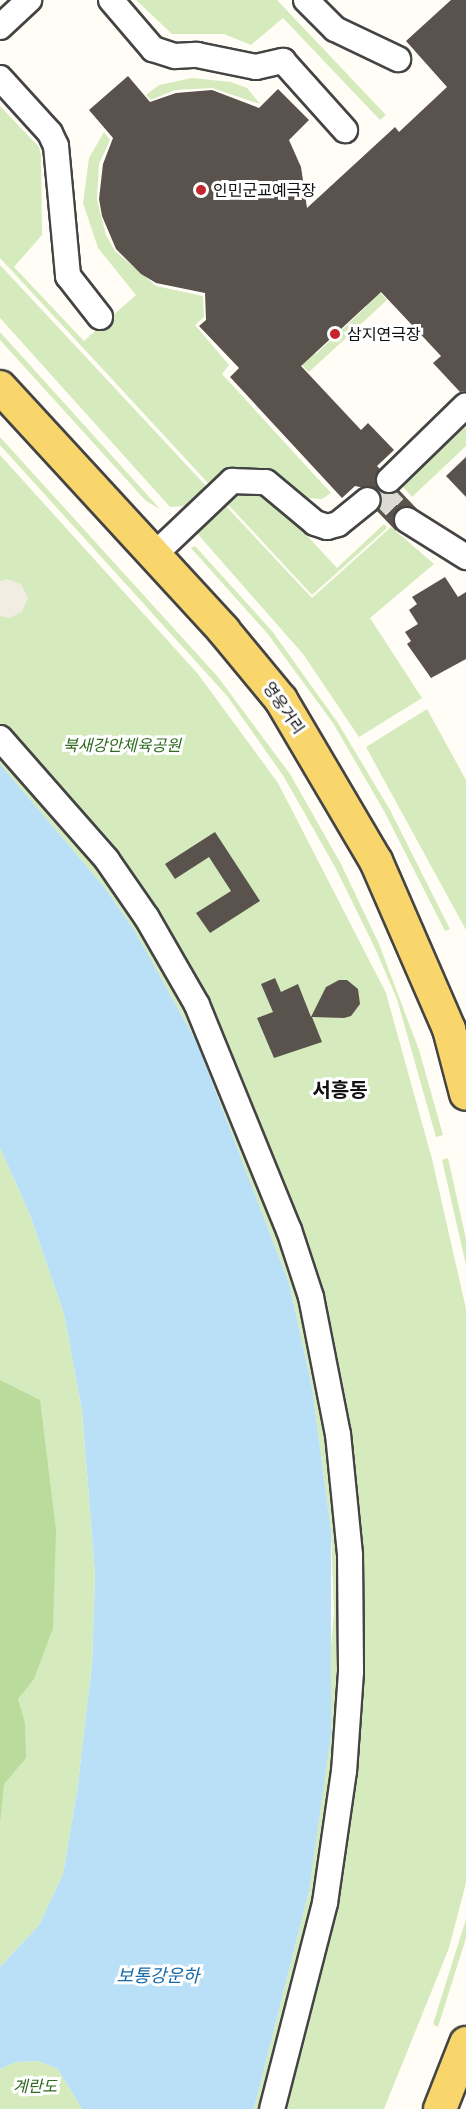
<!DOCTYPE html>
<meta charset="utf-8">
<style>
body{margin:0}
#map{position:relative;width:466px;height:2109px;overflow:hidden;background:#fffdf5;font-family:"Libre Baskerville","Noto Sans KR",serif}
div>[style]{position:absolute}
.green>*{inset:0;background:#d5ebbd}
.forest>*{inset:0;background:#b9dc9c}
.plaza>*{inset:0;background:#f1ede2}
.water>*{inset:0;background:#b9e0f7}
.building>*{inset:0;background:#5a524d}
.minor-tunnel>*{height:24px;margin-top:-12px;transform-origin:0;background:repeating-linear-gradient(90deg,#dbdad3 0 24px,transparent 0 36px)}
.roads{filter:drop-shadow(2px 0 #444) drop-shadow(-2px 0 #444) drop-shadow(0 2px #444) drop-shadow(0 -2px #444)}
.minor>*{height:24px;margin:-12px;padding:0 12px;transform-origin:12px;border-radius:12px;background:#fff}
.major>*{height:32px;margin:-16px;padding:0 16px;transform-origin:16px;border-radius:16px;background:#f9d66b}
.dots>*{width:16px;height:16px;translate:-50% -50%;box-sizing:border-box;border:3px solid #fff;border-radius:50%}
span{translate:-50% -50%;white-space:nowrap;text-align:center;line-height:1.15;-webkit-text-stroke:6px #fff;paint-order:stroke}
.poi-label{font-size:16px;color:#111}
.left{translate:0 -50%;text-align:left}
.street-label{font-size:16px;color:#111}
.park-label{font-size:16px;color:#2f6b1f;font-style:italic}
.water-label{font-size:18px;color:#1768a6;font-style:italic}
.quarter-label{font-size:20px;color:#111;font-weight:700}
</style>
<div id="map">
<div class="green">
<div style="clip-path:polygon(136px 0,277px 0,386px 115px,380px 120px,283px 18px,251px 45px,224px 34px,172px 34px)"></div>
<div style="clip-path:polygon(192px 78px,231px 82px,247px 88px,260px 104px,212px 88px,175px 90px,151px 100px,146px 95px,159px 85px)"></div>
<div style="clip-path:polygon(0 106px,39px 147px,41px 155px,42px 235px,14px 267px,84px 341px,136px 295px,98px 248px,83px 203px,89px 158px,104px 132px,110px 140px,99px 164px,97px 200px,106px 235px,115px 251px,156px 286px,203px 296px,204px 317px,195px 325px,229px 365px,222px 374px,331px 493px,322px 499px,305px 498px,283px 479px,259px 468px,235px 469px,208px 483px,0 258px)"></div>
<div style="clip-path:polygon(0 265px,206px 486px,185px 506px,170px 507px,0 318px)"></div>
<div style="clip-path:polygon(378px 290px,387px 300px,309px 372px,300px 363px,312px 352px,316px 354px,367px 306px,364px 303px)"></div>
<div style="clip-path:polygon(0 332px,160px 509px,146px 501px,0 340px)"></div>
<div style="clip-path:polygon(466px 415px,466px 446px,412px 497px,397px 480px)"></div>
<div style="clip-path:polygon(0 437px,218px 677px,290px 774px,341px 864px,379px 944px,419px 1050px,443px 1135px,436px 1137px,397px 999px,374px 946px,335px 867px,284px 777px,228px 697px,0 445px)"></div>
<div style="clip-path:polygon(0 455px,198px 674px,278px 783px,386px 993px,432px 1159px,466px 1309px,466px 1883px,449px 1948px,384px 2109px,254px 2109px,309px 1891px,334px 1613px,331px 1530px,312px 1387px,289px 1283px,197px 1043px,135px 931px,105px 888px,0 764px)"></div>
<div style="clip-path:polygon(252px 489px,274px 500px,337px 568px,384px 524px,387px 528px,312px 595px,224px 500px,234px 492px)"></div>
<div style="clip-path:polygon(222px 502px,312px 598px,391px 527px,434px 564px,370px 618px,422px 698px,359px 737px,303px 654px,195px 531px)"></div>
<div style="clip-path:polygon(195px 546px,272px 631px,338px 723px,390px 810px,450px 929px,445px 931px,384px 811px,333px 723px,267px 633px,191px 548px)"></div>
<div style="clip-path:polygon(427px 709px,466px 780px,466px 930px,366px 747px)"></div>
<div style="clip-path:polygon(0 1148px,30px 1215px,64px 1314px,82px 1411px,95px 1574px,92px 1665px,77px 1792px,63px 1874px,39px 1925px,0 1967px)"></div>
<div style="clip-path:polygon(448px 1158px,466px 1239px,466px 1265px,442px 1160px)"></div>
<div style="clip-path:polygon(466px 1919px,466px 1938px,438px 2027px,433px 2024px)"></div>
<div style="clip-path:polygon(38px 2061px,58px 2069px,82px 2109px,0 2109px,0 2069px,15px 2062px)"></div>
</div>
<div class="forest">
<div style="clip-path:polygon(0 1380px,40px 1400px,56px 1530px,53px 1628px,34px 1679px,18px 1699px,25px 1723px,26px 1758px,4px 1784px,0 1823px)"></div>
</div>
<div class="plaza">
<div style="clip-path:polygon(7px 579px,21px 584px,28px 598px,22px 612px,9px 618px,0 616px,0 581px)"></div>
</div>
<div class="water">
<div style="clip-path:polygon(0 764px,105px 888px,135px 931px,197px 1043px,289px 1283px,312px 1387px,331px 1530px,331px 1734px,309px 1891px,254px 2109px,82px 2109px,58px 2069px,38px 2061px,16px 2062px,0 2069px,0 1967px,39px 1925px,63px 1874px,77px 1792px,92px 1665px,95px 1574px,82px 1411px,64px 1314px,30px 1215px,0 1148px)"></div>
</div>
<div class="building">
<div style="clip-path:polygon(451px 0,466px 0,466px 391px,460px 392px,433px 363px,441px 356px,381px 292px,301px 366px,361px 430px,368px 423px,394px 450px,377px 466px,380px 469px,375px 484px,386px 494px,399px 490px,417px 509px,407px 506px,395px 512px,396px 531px,377px 511px,382px 498px,379px 491px,355px 486px,342px 498px,230px 377px,239px 368px,199px 326px,206px 320px,205px 293px,156px 283px,141px 274px,116px 249px,102px 216px,99px 199px,103px 164px,113px 138px,89px 110px,128px 76px,150px 102px,176px 93px,212px 90px,259px 108px,278px 89px,309px 120px,289px 140px,301px 167px,307px 208px,395px 127px,399px 132px,447px 87px,406px 41px)"></div>
<div style="clip-path:polygon(466px 457px,466px 497px,446px 476px)"></div>
<div style="clip-path:polygon(445px 577px,458px 597px,466px 592px,466px 659px,431px 678px,407px 644px,411px 641px,405px 632px,418px 624px,409px 610px,417px 604px,412px 597px)"></div>
<div style="clip-path:polygon(215px 832px,260px 901px,210px 933px,196px 913px,231px 891px,209px 857px,175px 879px,165px 864px)"></div>
<div style="clip-path:polygon(275px 978px,281px 992px,298px 984px,311px 1017px,326px 987px,339px 980px,347px 980px,358px 989px,360px 1004px,351px 1016px,344px 1018px,312px 1017px,322px 1042px,274px 1058px,257px 1018px,273px 1012px,261px 984px)"></div>
</div>
<div class="minor-tunnel">
<div style="left:378px;top:490px;width:42px;rotate:46deg"></div>
</div>
<div class="roads">
<div class="minor">
<div style="left:111px;top:0;width:65px;rotate:49.4deg"></div>
<div style="left:153px;top:49px;width:23px;rotate:18deg"></div>
<div style="left:175px;top:56px;width:22px;rotate:-3deg"></div>
<div style="left:197px;top:55px;width:60px;rotate:11.5deg"></div>
<div style="left:256px;top:67px;width:28px;rotate:-13deg"></div>
<div style="left:283px;top:61px;width:93px;rotate:48.1deg"></div>
<div style="left:306px;top:0;width:41px;rotate:45deg"></div>
<div style="left:335px;top:29px;width:70px;rotate:25.5deg"></div>
<div style="left:0;top:27px;width:40px;rotate:-43deg"></div>
<div style="left:0;top:78px;width:74px;rotate:47.7deg"></div>
<div style="left:50px;top:133px;width:14px;rotate:65deg"></div>
<div style="left:56px;top:146px;width:131px;rotate:84.7deg"></div>
<div style="left:68px;top:276px;width:52px;rotate:52deg"></div>
<div style="left:389px;top:480px;width:107px;rotate:-44.2deg"></div>
<div style="left:407px;top:520px;width:70px;rotate:32.1deg"></div>
<div style="left:154px;top:555px;width:108px;rotate:-43.5deg"></div>
<div style="left:232px;top:481px;width:34px;rotate:2deg"></div>
<div style="left:266px;top:482px;width:64px;rotate:39.9deg"></div>
<div style="left:315px;top:523px;width:13px;rotate:18deg"></div>
<div style="left:327px;top:527px;width:11px;rotate:-15deg"></div>
<div style="left:338px;top:524px;width:38px;rotate:-39deg"></div>
<div style="left:0;top:738px;width:162px;rotate:48.7deg"></div>
<div style="left:107px;top:860px;width:70px;rotate:55.4deg"></div>
<div style="left:147px;top:918px;width:100px;rotate:60.1deg"></div>
<div style="left:197px;top:1005px;width:243px;rotate:67.8deg"></div>
<div style="left:289px;top:1230px;width:71px;rotate:71.8deg"></div>
<div style="left:311px;top:1297px;width:140px;rotate:78.9deg"></div>
<div style="left:338px;top:1434px;width:122px;rotate:84.3deg"></div>
<div style="left:350px;top:1555px;width:117px;rotate:89.5deg"></div>
<div style="left:351px;top:1672px;width:99px;rotate:94deg"></div>
<div style="left:344px;top:1771px;width:133px;rotate:98.2deg"></div>
<div style="left:325px;top:1903px;width:213px;rotate:104.4deg"></div>
</div>
<div class="major">
<div style="left:0;top:387px;width:331px;rotate:47.4deg"></div>
<div style="left:224px;top:631px;width:89px;rotate:50.4deg"></div>
<div style="left:281px;top:700px;width:187px;rotate:59.5deg"></div>
<div style="left:376px;top:861px;width:183px;rotate:66.5deg"></div>
<div style="left:449px;top:1029px;width:67px;rotate:75.3deg"></div>
<div style="left:440px;top:2109px;width:71px;rotate:-68.5deg"></div>
</div>
</div>
<div class="dots">
<div style="left:201px;top:190px;background:#c4262e"></div>
<div style="left:335px;top:334px;background:#c4262e"></div>
</div>
<div class="poi-label">
<span class="left" style="left:213px;top:190px">인민군교예극장</span>
<span class="left" style="left:347px;top:334px">삼지연극장</span>
</div>
<div class="street-label">
<span style="left:284px;top:708px;rotate:55deg">영웅거리</span>
</div>
<div class="park-label">
<span style="left:122px;top:745px">북새강안체육공원</span>
<span style="left:35px;top:2086px">계란도</span>
</div>
<div class="water-label">
<span style="left:158px;top:1976px">보통강운하</span>
</div>
<div class="quarter-label">
<span style="left:340px;top:1090px">서흥동</span>
</div>
</div>
